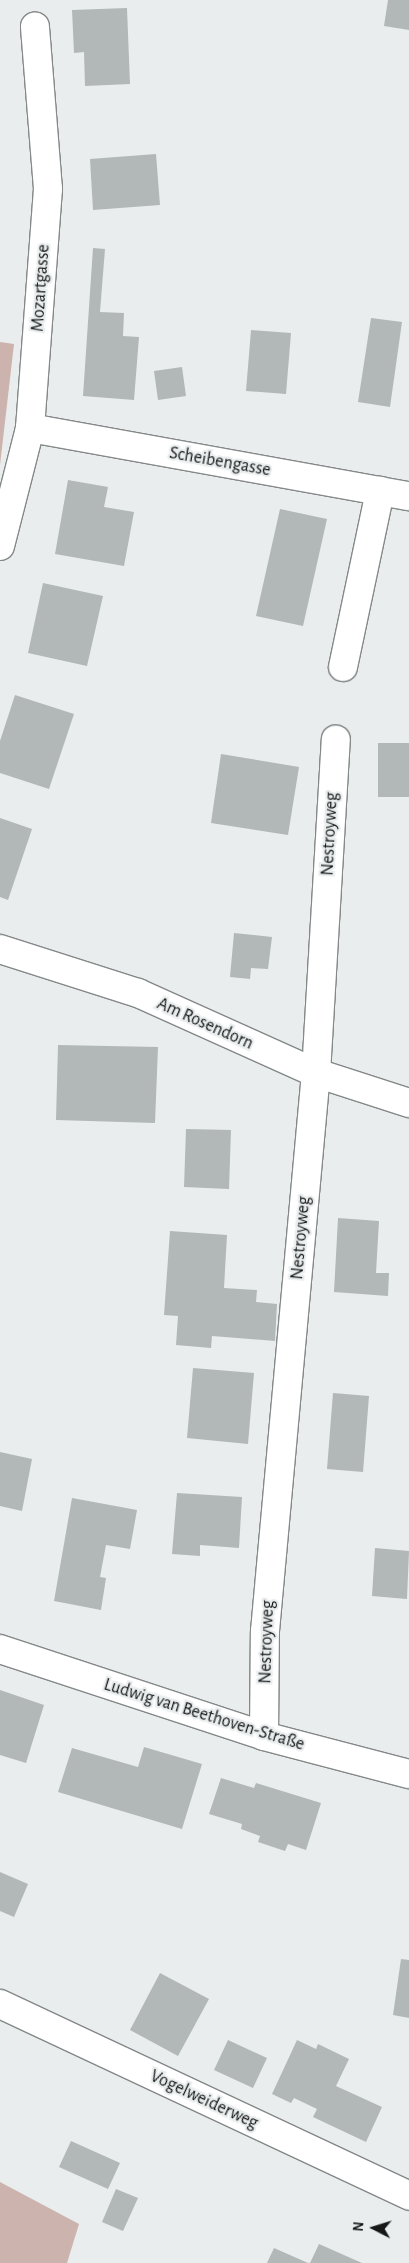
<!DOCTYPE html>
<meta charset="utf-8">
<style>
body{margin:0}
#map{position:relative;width:409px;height:2263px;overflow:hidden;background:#e9edee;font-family:"Alegreya Sans",sans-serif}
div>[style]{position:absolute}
.green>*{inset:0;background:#ccb3ae}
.building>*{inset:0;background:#b2b7b7}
.roads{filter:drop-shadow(1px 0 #848888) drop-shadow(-1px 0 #848888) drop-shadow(0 1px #848888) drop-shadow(0 -1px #848888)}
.street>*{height:28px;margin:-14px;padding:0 14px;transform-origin:14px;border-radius:14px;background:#fff}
span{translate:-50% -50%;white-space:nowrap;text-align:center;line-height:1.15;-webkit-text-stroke:4.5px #e9edee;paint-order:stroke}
.street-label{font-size:18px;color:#161818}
.north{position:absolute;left:349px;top:2203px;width:50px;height:50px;-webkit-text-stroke:4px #e9edee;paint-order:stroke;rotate:275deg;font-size:14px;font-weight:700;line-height:20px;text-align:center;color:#161818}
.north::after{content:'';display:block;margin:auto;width:18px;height:22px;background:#161818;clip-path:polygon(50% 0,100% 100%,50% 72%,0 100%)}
</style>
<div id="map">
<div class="green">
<div style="clip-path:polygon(0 342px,14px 344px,0 465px)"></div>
<div style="clip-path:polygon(0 2182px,79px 2224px,67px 2263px,0 2263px)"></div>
</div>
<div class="building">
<div style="clip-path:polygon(388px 0,409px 0,409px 30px,384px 26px)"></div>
<div style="clip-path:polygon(127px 8px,130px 84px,85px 86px,84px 52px,74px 53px,72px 10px)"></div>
<div style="clip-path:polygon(156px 154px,160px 205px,93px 210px,90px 159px)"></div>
<div style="clip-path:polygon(93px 248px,105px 249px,100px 312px,124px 313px,123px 336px,139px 337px,134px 400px,83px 396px)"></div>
<div style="clip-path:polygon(371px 318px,402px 322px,390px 407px,358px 402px)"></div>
<div style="clip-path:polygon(251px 330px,291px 333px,286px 394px,246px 391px)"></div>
<div style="clip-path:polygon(182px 367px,186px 396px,158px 400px,154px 371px)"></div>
<div style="clip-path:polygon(68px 480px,108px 487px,104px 507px,134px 512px,124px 566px,55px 554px)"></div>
<div style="clip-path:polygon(280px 509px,327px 519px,303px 626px,256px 616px)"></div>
<div style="clip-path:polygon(43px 583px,103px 596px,87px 666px,28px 653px)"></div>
<div style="clip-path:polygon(15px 695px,74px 714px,49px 789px,0 773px,0 741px)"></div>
<div style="clip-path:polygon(378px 743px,409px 743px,409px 797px,378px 797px)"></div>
<div style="clip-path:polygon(221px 754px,299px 767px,288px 835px,211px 823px)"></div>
<div style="clip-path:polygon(0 818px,32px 829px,8px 900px,0 897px)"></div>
<div style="clip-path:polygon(234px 933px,272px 937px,268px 969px,251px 968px,250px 979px,230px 977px)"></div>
<div style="clip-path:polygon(58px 1045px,158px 1047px,155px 1123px,56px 1120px)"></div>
<div style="clip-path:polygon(186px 1129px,231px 1130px,229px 1189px,184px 1187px)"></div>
<div style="clip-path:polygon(338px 1218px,379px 1221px,376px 1273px,389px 1273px,388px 1296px,334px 1292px)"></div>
<div style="clip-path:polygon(170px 1231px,227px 1235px,224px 1288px,257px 1290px,256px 1302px,277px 1304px,275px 1341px,212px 1336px,211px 1348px,176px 1345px,178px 1316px,164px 1315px)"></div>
<div style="clip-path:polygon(193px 1368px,254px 1373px,248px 1444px,187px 1438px)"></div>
<div style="clip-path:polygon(333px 1393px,369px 1396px,363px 1472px,327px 1469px)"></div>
<div style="clip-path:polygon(0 1452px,32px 1459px,22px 1511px,0 1506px)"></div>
<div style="clip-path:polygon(177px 1493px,242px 1497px,239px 1548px,200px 1545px,200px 1556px,172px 1554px)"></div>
<div style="clip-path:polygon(72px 1498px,137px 1510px,130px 1549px,106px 1545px,100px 1577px,106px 1578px,101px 1610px,54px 1601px)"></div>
<div style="clip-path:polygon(375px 1548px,409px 1551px,407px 1599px,372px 1596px)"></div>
<div style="clip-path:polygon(0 1690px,44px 1705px,26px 1763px,0 1755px)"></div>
<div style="clip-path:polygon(144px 1747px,202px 1764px,182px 1829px,58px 1792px,72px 1748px,138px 1767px)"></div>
<div style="clip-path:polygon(221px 1778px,254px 1788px,256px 1783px,321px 1803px,306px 1850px,288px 1844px,285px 1851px,258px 1842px,260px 1836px,241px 1829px,242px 1824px,209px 1814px)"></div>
<div style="clip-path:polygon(0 1872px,28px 1884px,14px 1917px,0 1911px)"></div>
<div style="clip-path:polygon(401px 1959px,409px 1960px,409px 2018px,393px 2015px)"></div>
<div style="clip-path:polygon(160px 1973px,209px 1999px,178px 2056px,130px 2030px)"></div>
<div style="clip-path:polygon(228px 2040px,267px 2058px,253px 2088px,214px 2070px)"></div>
<div style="clip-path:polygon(297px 2040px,316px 2049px,318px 2044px,349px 2059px,336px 2086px,382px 2107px,366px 2142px,313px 2117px,317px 2109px,294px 2098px,291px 2103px,272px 2094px)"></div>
<div style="clip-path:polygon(71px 2141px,120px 2163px,108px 2189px,59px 2167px)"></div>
<div style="clip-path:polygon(116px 2189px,138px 2198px,123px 2231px,102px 2222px)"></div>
<div style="clip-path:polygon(319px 2244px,362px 2263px,310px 2263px)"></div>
<div style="clip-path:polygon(274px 2248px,308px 2263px,267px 2263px)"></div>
</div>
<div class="roads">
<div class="street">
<div style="left:30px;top:428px;width:385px;rotate:10.2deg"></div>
<div style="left:0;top:546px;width:122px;rotate:-75.7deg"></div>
<div style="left:30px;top:428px;width:240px;rotate:-85.7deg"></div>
<div style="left:48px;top:189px;width:163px;rotate:-94.6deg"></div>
<div style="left:343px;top:667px;width:180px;rotate:-78.1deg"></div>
<div style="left:0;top:949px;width:145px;rotate:17.7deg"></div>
<div style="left:138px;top:993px;width:195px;rotate:24.2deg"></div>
<div style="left:316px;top:1073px;width:98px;rotate:17.9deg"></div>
<div style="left:0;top:1649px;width:278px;rotate:18.2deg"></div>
<div style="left:264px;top:1736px;width:150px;rotate:14.7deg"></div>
<div style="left:264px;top:1736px;width:105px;rotate:-89.5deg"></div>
<div style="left:265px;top:1631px;width:560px;rotate:-84.78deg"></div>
<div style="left:316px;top:1073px;width:334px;rotate:-86.6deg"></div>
<div style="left:0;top:2004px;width:452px;rotate:25.1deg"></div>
</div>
</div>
<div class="street-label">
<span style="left:41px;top:288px;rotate:-86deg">Mozartgasse</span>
<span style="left:220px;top:462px;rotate:10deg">Scheibengasse</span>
<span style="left:330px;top:834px;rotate:-87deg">Nestroyweg</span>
<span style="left:205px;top:1024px;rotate:24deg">Am Rosendorn</span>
<span style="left:301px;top:1238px;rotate:-85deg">Nestroyweg</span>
<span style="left:267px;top:1642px;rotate:-88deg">Nestroyweg</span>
<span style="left:204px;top:1715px;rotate:17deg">Ludwig van Beethoven-Straße</span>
<span style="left:204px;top:2100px;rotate:25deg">Vogelweiderweg</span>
</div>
<div class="north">N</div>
</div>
